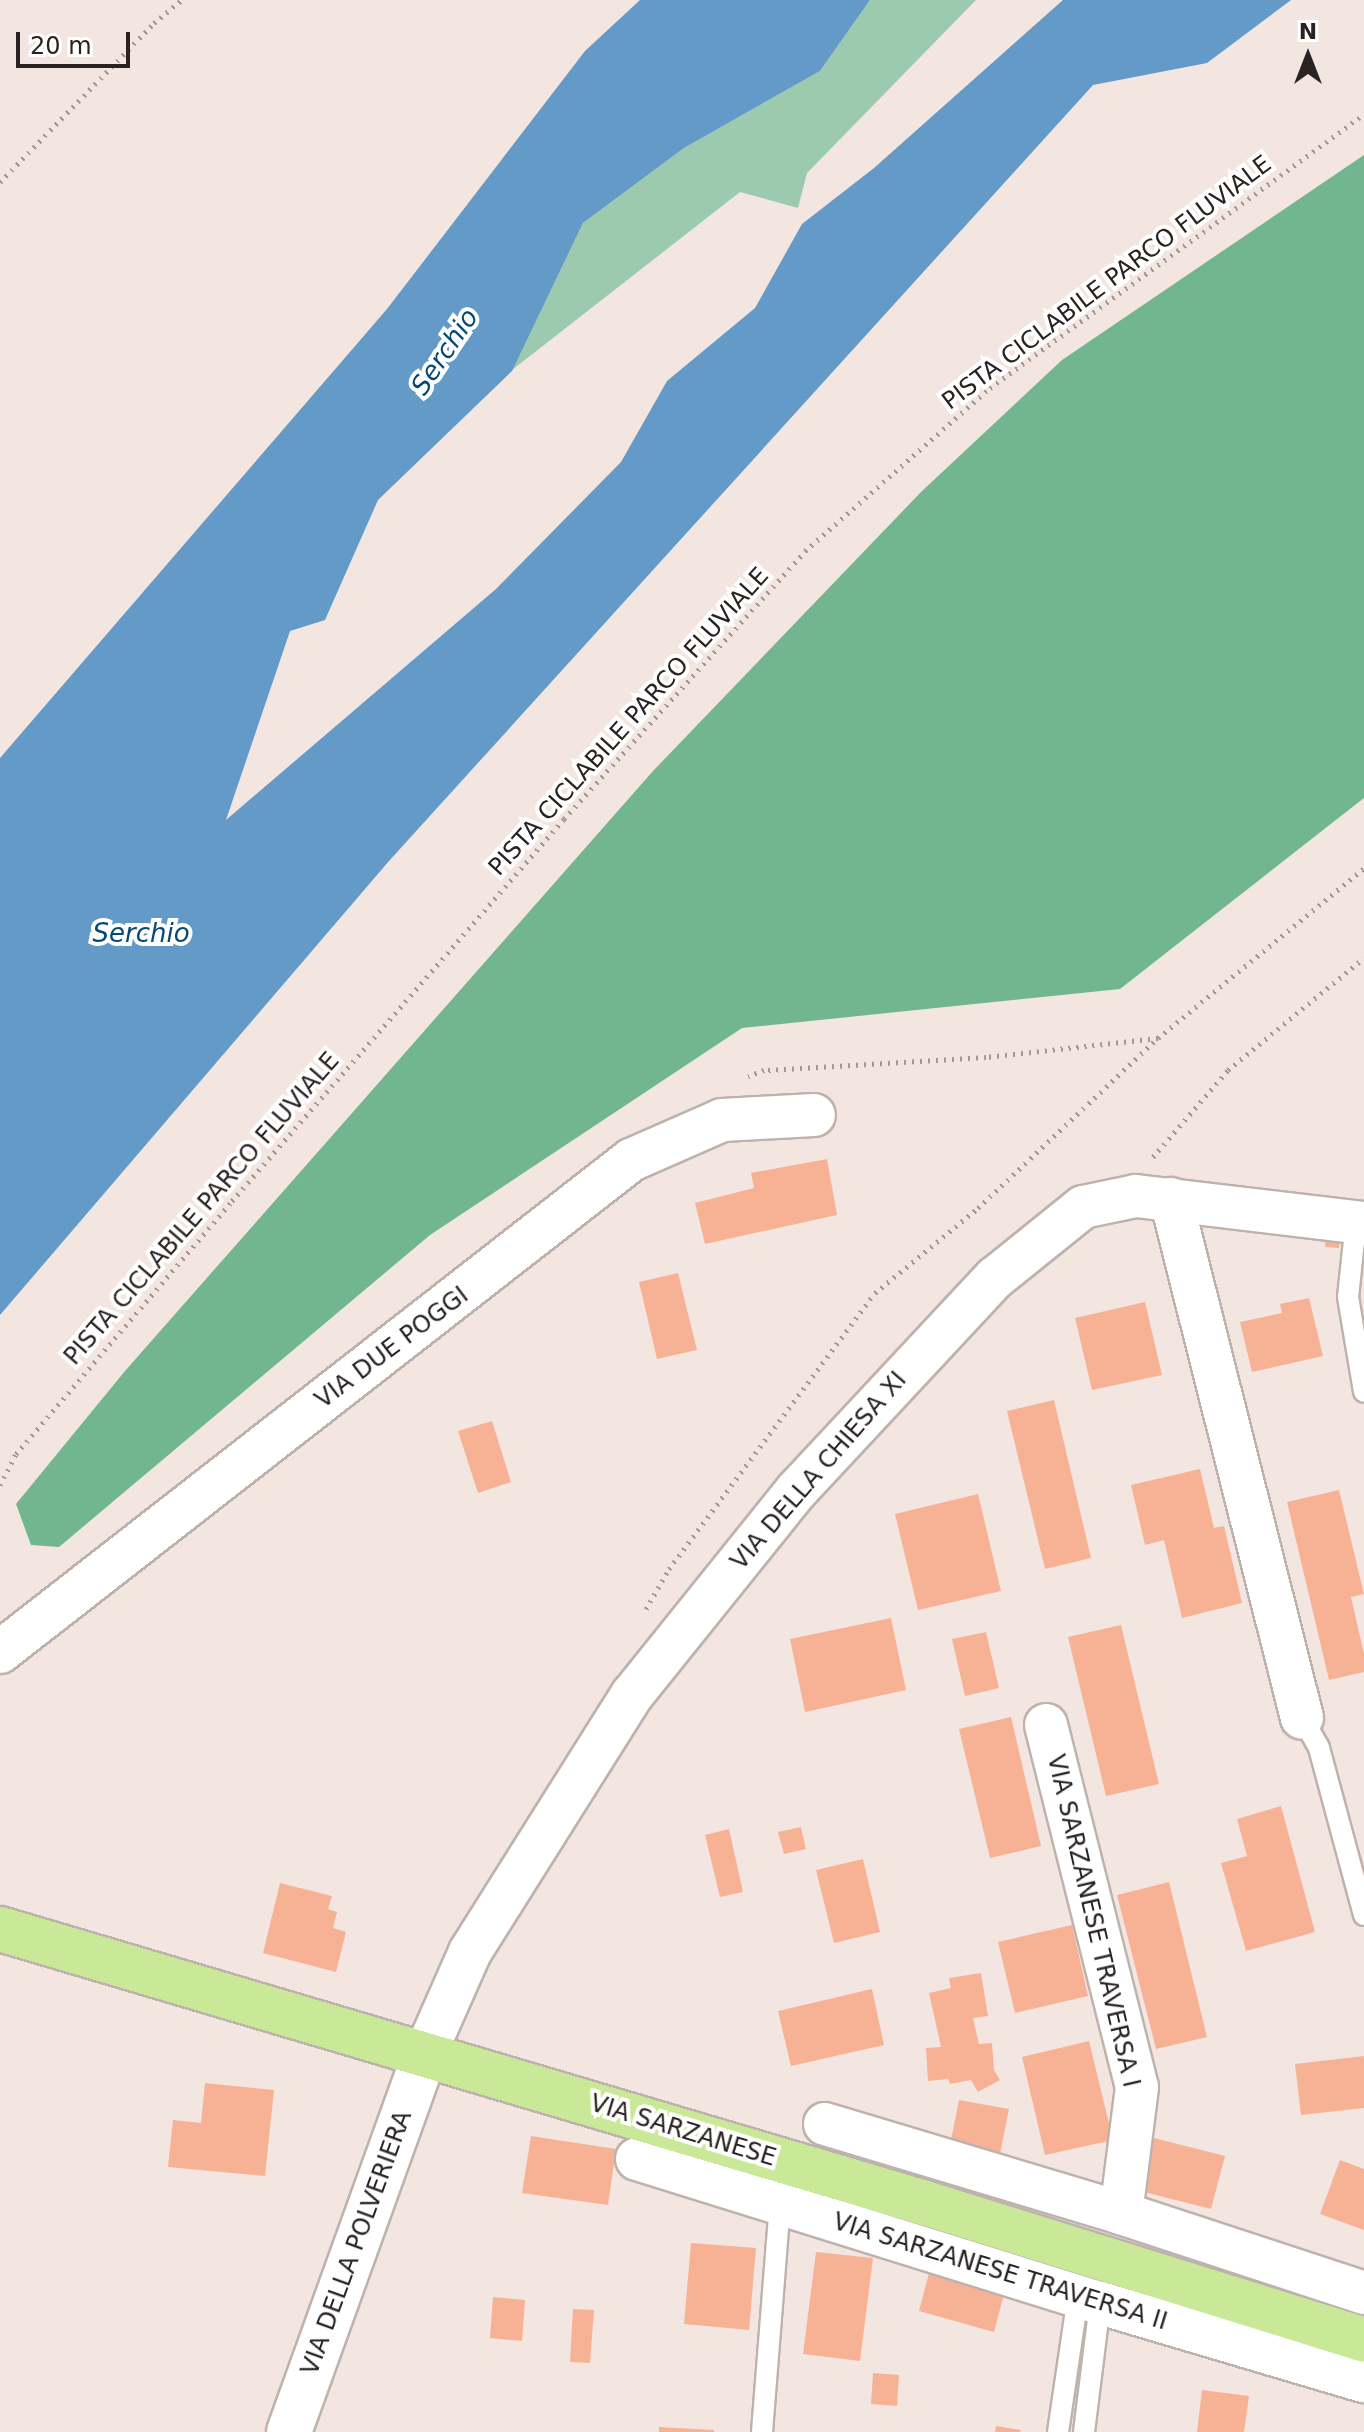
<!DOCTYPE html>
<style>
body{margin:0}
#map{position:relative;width:1364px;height:2432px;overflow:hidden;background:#f3e6e0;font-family:"DejaVu Sans",sans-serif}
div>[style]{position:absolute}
.green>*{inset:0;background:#9bcaae}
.forest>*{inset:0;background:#72b68f}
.water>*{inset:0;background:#639ac7}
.building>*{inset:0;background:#f7b296}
.path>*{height:5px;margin-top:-2.5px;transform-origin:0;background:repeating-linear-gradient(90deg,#a29894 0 2px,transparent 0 8px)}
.roads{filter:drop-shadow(2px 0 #beb2ad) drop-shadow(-2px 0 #beb2ad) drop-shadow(0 2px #beb2ad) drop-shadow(0 -2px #beb2ad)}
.service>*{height:20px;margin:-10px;padding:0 10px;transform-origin:10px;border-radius:10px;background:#fff}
.minor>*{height:42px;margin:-21px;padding:0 21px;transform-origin:21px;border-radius:21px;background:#fff}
.tertiary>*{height:44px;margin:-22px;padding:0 22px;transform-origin:22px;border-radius:22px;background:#fff}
.primary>*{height:44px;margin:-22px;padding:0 22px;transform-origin:22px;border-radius:22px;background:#cae998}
span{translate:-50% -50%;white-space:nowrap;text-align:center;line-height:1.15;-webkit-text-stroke:8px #fff;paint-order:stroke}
.street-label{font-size:24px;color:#282321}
.water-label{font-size:26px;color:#054a75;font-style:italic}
.north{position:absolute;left:1268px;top:16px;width:80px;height:80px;-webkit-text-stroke:6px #fff;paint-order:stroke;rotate:0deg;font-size:22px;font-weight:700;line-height:32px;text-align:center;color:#282321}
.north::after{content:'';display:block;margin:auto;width:28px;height:36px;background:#282321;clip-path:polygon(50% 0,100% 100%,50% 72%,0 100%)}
.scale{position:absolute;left:16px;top:32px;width:114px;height:36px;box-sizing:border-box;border:4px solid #282321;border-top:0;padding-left:10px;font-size:24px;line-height:28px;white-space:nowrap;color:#282321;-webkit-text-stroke:6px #fff;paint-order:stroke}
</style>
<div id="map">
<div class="green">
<div style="clip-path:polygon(870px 0,976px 0,807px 173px,798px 208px,740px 192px,512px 370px,583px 223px,684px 148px,820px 71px)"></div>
</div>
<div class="forest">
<div style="clip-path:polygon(1364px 155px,1364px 798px,1120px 989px,742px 1028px,430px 1235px,59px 1547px,31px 1545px,16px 1504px,125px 1371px,653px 771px,922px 491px,1062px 360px)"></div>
</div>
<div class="water">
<div style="clip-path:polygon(640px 0,870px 0,820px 71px,684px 148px,583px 223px,512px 371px,378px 500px,325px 620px,290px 631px,226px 820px,496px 589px,621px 462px,667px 381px,755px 308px,802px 224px,874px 168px,1063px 0,1291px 0,1207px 63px,1093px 85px,389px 861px,0 1315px,0 758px,387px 309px,585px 51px)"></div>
</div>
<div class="building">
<div style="clip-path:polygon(827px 1159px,837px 1215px,705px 1244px,695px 1203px,754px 1188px,751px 1173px)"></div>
<div style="clip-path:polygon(1326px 1232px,1341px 1233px,1339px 1248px,1325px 1247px)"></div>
<div style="clip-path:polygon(678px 1273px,697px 1350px,657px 1359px,639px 1282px)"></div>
<div style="clip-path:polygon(1309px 1298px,1323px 1356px,1252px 1372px,1240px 1322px,1282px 1313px,1280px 1304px)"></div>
<div style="clip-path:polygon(1145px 1302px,1162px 1375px,1092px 1390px,1075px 1318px)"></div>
<div style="clip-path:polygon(1054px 1400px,1091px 1558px,1045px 1569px,1007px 1411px)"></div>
<div style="clip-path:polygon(492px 1421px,511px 1482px,478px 1493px,458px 1431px)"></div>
<div style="clip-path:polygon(1200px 1469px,1214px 1528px,1224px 1526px,1242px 1603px,1182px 1618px,1164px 1540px,1145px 1545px,1131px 1485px)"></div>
<div style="clip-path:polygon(1339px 1490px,1364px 1594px,1351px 1597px,1364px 1654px,1364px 1672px,1329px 1680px,1287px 1502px)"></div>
<div style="clip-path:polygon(978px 1494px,1001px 1591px,918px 1610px,895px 1514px)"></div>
<div style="clip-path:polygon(891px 1618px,906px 1690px,805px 1712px,790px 1639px)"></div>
<div style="clip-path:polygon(1121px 1625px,1159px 1784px,1106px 1796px,1068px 1637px)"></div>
<div style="clip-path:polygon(986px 1632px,999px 1688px,965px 1696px,952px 1639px)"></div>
<div style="clip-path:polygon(1011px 1717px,1041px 1846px,990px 1858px,959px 1729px)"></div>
<div style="clip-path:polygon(1281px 1806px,1315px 1932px,1246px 1951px,1221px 1863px,1247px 1856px,1237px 1819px)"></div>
<div style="clip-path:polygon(801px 1827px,806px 1849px,784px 1854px,778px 1832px)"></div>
<div style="clip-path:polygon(729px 1829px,743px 1892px,720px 1897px,705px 1835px)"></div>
<div style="clip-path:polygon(863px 1859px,880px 1932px,834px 1943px,816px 1870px)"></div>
<div style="clip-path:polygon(1169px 1882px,1207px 2037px,1156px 2049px,1117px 1895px)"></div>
<div style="clip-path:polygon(280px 1883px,332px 1896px,328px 1909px,337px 1912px,333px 1928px,346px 1932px,336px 1972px,263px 1953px)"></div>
<div style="clip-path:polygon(1072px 1925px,1088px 1996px,1015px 2013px,998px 1942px)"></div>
<div style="clip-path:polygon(981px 1973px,988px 2016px,973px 2018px,979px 2044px,992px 2043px,994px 2070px,1000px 2080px,978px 2092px,971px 2080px,950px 2084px,948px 2079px,928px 2081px,926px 2048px,941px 2047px,929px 1993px,951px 1988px,949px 1978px)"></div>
<div style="clip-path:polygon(872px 1989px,884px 2045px,791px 2066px,778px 2011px)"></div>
<div style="clip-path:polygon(1089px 2041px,1113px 2140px,1045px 2155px,1022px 2057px)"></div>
<div style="clip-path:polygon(1364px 2056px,1364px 2108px,1301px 2115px,1295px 2064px)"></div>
<div style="clip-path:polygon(205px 2083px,274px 2090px,265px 2176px,168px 2167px,173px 2120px,201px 2123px)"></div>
<div style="clip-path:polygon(959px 2100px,1009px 2109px,999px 2159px,949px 2150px)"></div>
<div style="clip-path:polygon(531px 2136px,616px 2149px,608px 2205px,522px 2193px)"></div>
<div style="clip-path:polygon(1146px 2136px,1225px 2156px,1211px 2209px,1132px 2189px)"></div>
<div style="clip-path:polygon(1340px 2160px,1364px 2169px,1364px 2230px,1320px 2214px)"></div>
<div style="clip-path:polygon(691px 2243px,756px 2248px,749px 2330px,684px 2324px)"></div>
<div style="clip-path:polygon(816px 2252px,873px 2258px,860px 2361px,803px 2354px)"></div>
<div style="clip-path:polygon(933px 2258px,1008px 2279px,994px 2332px,919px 2311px)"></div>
<div style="clip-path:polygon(493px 2297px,525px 2300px,522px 2341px,490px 2338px)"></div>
<div style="clip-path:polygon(573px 2309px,594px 2310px,590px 2363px,570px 2362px)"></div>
<div style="clip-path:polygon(873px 2373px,899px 2375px,897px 2406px,871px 2404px)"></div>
<div style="clip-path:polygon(1202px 2390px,1249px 2396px,1244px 2432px,1197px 2432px)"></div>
<div style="clip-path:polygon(996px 2426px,1021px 2430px,1020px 2432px,995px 2432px)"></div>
<div style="clip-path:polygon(659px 2427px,714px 2430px,714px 2432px,659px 2432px)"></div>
</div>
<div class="path">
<div style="left:0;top:182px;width:221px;rotate:-45.9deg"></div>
<div style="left:154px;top:23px;width:35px;rotate:-40deg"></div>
<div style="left:1158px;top:1038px;width:267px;rotate:-39.5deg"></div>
<div style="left:1153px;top:1157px;width:115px;rotate:-49.2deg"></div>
<div style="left:1228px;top:1070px;width:176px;rotate:-39.5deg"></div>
<div style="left:0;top:1485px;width:35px;rotate:-63deg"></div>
<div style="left:16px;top:1454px;width:333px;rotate:-49.5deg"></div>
<div style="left:232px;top:1201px;width:506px;rotate:-49.01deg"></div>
<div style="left:564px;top:819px;width:360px;rotate:-48deg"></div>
<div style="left:805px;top:551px;width:247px;rotate:-41.4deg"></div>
<div style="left:990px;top:388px;width:464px;rotate:-36.2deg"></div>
<div style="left:646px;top:1609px;width:46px;rotate:-60.1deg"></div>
<div style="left:669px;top:1569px;width:344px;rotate:-53.3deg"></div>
<div style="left:875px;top:1293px;width:134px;rotate:-39.5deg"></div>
<div style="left:978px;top:1208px;width:248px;rotate:-43.4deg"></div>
<div style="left:1158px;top:1038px;width:173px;rotate:173.7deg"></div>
<div style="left:986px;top:1057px;width:222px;rotate:176.6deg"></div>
<div style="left:764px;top:1070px;width:17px;rotate:159deg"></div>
</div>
<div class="roads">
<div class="service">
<div style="left:1356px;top:1222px;width:75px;rotate:96.1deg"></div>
<div style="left:1348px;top:1297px;width:96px;rotate:80.4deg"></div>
<div style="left:1302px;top:1718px;width:34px;rotate:60deg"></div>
<div style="left:1319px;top:1748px;width:173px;rotate:74.9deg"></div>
<div style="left:762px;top:2432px;width:228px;rotate:-85.5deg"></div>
<div style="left:1058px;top:2432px;width:137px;rotate:-81.6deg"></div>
<div style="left:1084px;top:2432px;width:130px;rotate:-82.9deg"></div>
</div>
<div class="minor">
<div style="left:1171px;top:1199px;width:535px;rotate:75.83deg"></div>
<div style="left:0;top:1652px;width:800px;rotate:-37.94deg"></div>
<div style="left:631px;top:1160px;width:99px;rotate:-23.7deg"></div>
<div style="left:722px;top:1120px;width:92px;rotate:-3.1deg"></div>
<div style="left:1046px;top:1725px;width:373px;rotate:75.9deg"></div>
<div style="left:1137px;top:2087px;width:127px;rotate:97.2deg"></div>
<div style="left:1121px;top:2213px;width:256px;rotate:18.2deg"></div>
<div style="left:425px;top:2054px;width:111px;rotate:-66.2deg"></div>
<div style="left:470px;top:1952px;width:304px;rotate:-57.8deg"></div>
<div style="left:632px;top:1695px;width:263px;rotate:-51.2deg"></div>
<div style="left:797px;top:1490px;width:290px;rotate:-47deg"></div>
<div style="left:995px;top:1278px;width:113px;rotate:-38.9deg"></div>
<div style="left:1083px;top:1207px;width:54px;rotate:-11.7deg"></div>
<div style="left:1136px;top:1196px;width:230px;rotate:6.8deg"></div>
<div style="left:825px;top:2124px;width:309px;rotate:16.7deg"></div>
<div style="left:637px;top:2159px;width:485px;rotate:17.3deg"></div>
<div style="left:1100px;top:2303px;width:275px;rotate:16.5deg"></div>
</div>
<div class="tertiary">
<div style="left:289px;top:2432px;width:402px;rotate:-70.2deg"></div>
</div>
<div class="primary">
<div style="left:0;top:1929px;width:965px;rotate:16.5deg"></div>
<div style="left:925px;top:2203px;width:460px;rotate:17.3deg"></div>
</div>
</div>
<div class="street-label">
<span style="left:1107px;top:283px;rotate:-37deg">PISTA CICLABILE PARCO FLUVIALE</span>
<span style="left:629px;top:722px;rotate:-48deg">PISTA CICLABILE PARCO FLUVIALE</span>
<span style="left:202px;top:1209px;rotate:-49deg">PISTA CICLABILE PARCO FLUVIALE</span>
<span style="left:392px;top:1348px;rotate:-37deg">VIA DUE POGGI</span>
<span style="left:819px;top:1471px;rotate:-49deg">VIA DELLA CHIESA XI</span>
<span style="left:1093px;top:1921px;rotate:77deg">VIA SARZANESE TRAVERSA I</span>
<span style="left:683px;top:2131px;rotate:17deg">VIA SARZANESE</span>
<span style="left:357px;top:2243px;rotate:-70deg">VIA DELLA POLVERIERA</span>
<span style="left:1000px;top:2272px;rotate:17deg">VIA SARZANESE TRAVERSA II</span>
</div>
<div class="water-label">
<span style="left:445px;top:352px;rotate:-56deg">Serchio</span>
<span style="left:141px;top:934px">Serchio</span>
</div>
<div class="north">N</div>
<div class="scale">20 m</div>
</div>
